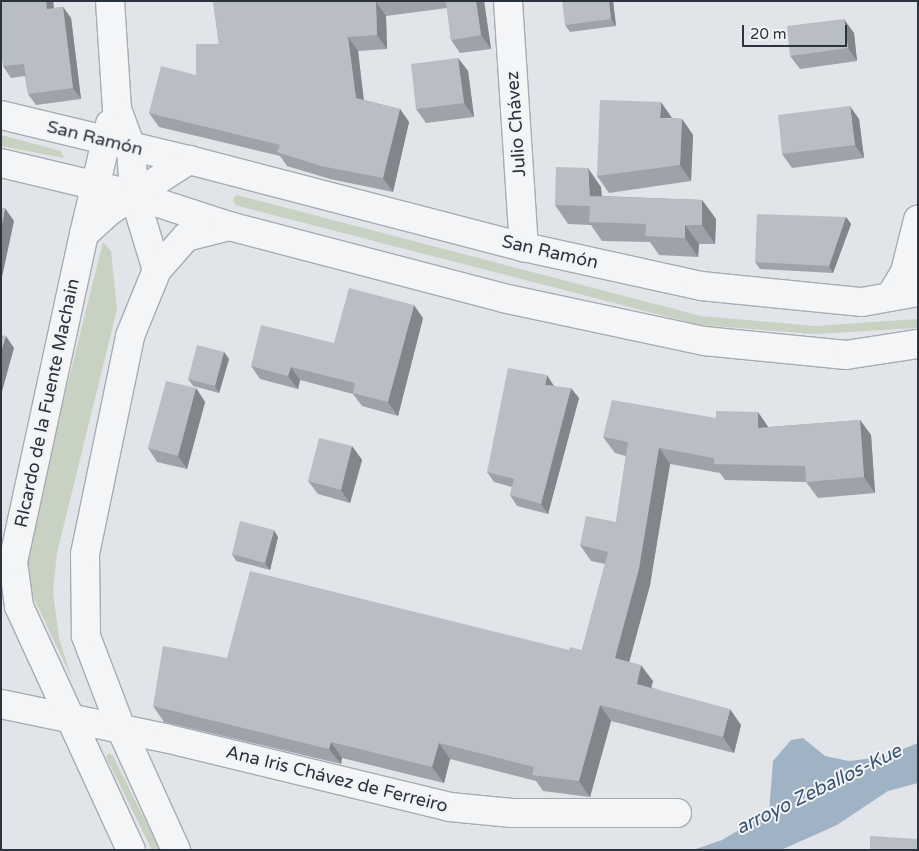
<!DOCTYPE html>
<meta charset="utf-8">
<style>
body{margin:0}
#map{position:relative;width:919px;height:851px;overflow:hidden;background:#e1e4e9;font-family:"Varela Round",sans-serif}
div>[style]{position:absolute}
.green>*{inset:0;background:#c7d2c3}
.water>*{inset:0;background:#a0b3c5}
.roads{filter:drop-shadow(1px 0 #a7abb3) drop-shadow(-1px 0 #a7abb3) drop-shadow(0 1px #a7abb3) drop-shadow(0 -1px #a7abb3)}
.minor>*{height:28px;margin:-14px;padding:0 14px;transform-origin:14px;border-radius:14px;background:#f4f5f7}
.tertiary>*{height:28px;margin:-14px;padding:0 14px;transform-origin:14px;border-radius:14px;background:#f4f5f7}
.wall>*{inset:0;background:#9fa3a9}
.shaded-wall>*{inset:0;background:#82858a}
.building>*{inset:0;background:#b9bec5}
span{translate:-50% -50%;white-space:nowrap;text-align:center;line-height:1.15;-webkit-text-stroke:4px #f1f3f6;paint-order:stroke}
.street-label{font-size:18px;color:#2b333f}
.water-label{font-size:19px;color:#39526f;font-style:italic}
.frame{position:absolute;inset:0;border:2px solid #2b333f;pointer-events:none}
.scale{position:absolute;left:742px;top:25px;width:105px;height:22px;box-sizing:border-box;border:2px solid #2b333f;border-top:0;padding-left:6px;font-size:15px;line-height:18px;white-space:nowrap;color:#2b333f;-webkit-text-stroke:4px #f1f3f6;paint-order:stroke}
</style>
<div id="map">
<div class="green">
<div style="clip-path:polygon(1px 135px,61px 151px,64px 158px,1px 146px)"></div>
<div style="clip-path:polygon(237px 195px,701px 316px,815px 326px,918px 319px,918px 328px,814px 334px,699px 325px,235px 205px,233px 198px)"></div>
<div style="clip-path:polygon(103px 242px,111px 251px,117px 309px,57px 553px,53px 592px,59px 638px,72px 679px,29px 588px,27px 547px)"></div>
<div style="clip-path:polygon(109px 753px,113px 756px,160px 850px,152px 850px,106px 757px)"></div>
</div>
<div class="water">
<div style="clip-path:polygon(803px 738px,825px 756px,849px 761px,883px 757px,918px 743px,918px 783px,888px 791px,837px 825px,781px 850px,693px 850px,722px 840px,769px 812px,773px 761px,791px 740px)"></div>
</div>
<div class="roads">
<div class="minor">
<div style="left:110px;top:1px;width:108px;rotate:86.3deg"></div>
<div style="left:117px;top:109px;width:40px;rotate:69.8deg"></div>
<div style="left:131px;top:147px;width:48px;rotate:86.4deg"></div>
<div style="left:134px;top:195px;width:78px;rotate:73deg"></div>
<div style="left:508px;top:1px;width:247px;rotate:86.3deg"></div>
<div style="left:1px;top:115px;width:193px;rotate:13.5deg"></div>
<div style="left:1px;top:163px;width:137px;rotate:13.5deg"></div>
<div style="left:134px;top:195px;width:100px;rotate:18.1deg"></div>
<div style="left:84px;top:234px;width:113px;rotate:-76.7deg"></div>
<div style="left:890px;top:297px;width:29px;rotate:-59deg"></div>
<div style="left:905px;top:272px;width:54px;rotate:-76deg"></div>
<div style="left:1px;top:704px;width:167px;rotate:11.7deg"></div>
<div style="left:165px;top:738px;width:293px;rotate:13.6deg"></div>
<div style="left:450px;top:807px;width:62px;rotate:5.5deg"></div>
<div style="left:512px;top:813px;width:165px"></div>
</div>
<div class="tertiary">
<div style="left:131px;top:850px;width:268px;rotate:-114.7deg"></div>
<div style="left:19px;top:606px;width:44px;rotate:-97.8deg"></div>
<div style="left:13px;top:562px;width:336px;rotate:-77.8deg"></div>
<div style="left:84px;top:234px;width:36px;rotate:-42deg"></div>
<div style="left:111px;top:210px;width:93px;rotate:-32.7deg"></div>
<div style="left:189px;top:160px;width:346px;rotate:14.6deg"></div>
<div style="left:524px;top:247px;width:181px;rotate:12.4deg"></div>
<div style="left:701px;top:286px;width:162px;rotate:5.7deg"></div>
<div style="left:862px;top:302px;width:57px;rotate:-10.1deg"></div>
<div style="left:176px;top:850px;width:131px;rotate:-114.4deg"></div>
<div style="left:122px;top:731px;width:102px;rotate:-110.8deg"></div>
<div style="left:86px;top:636px;width:82px;rotate:-90.7deg"></div>
<div style="left:85px;top:554px;width:223px;rotate:-78.3deg"></div>
<div style="left:130px;top:336px;width:71px;rotate:-67.8deg"></div>
<div style="left:157px;top:270px;width:44px;rotate:-48.7deg"></div>
<div style="left:186px;top:237px;width:44px;rotate:-14.3deg"></div>
<div style="left:229px;top:226px;width:283px;rotate:14.7deg"></div>
<div style="left:503px;top:298px;width:206px;rotate:12.1deg"></div>
<div style="left:704px;top:341px;width:143px;rotate:5.6deg"></div>
<div style="left:846px;top:355px;width:73px;rotate:-8.7deg"></div>
</div>
</div>
<div class="wall">
<div style="clip-path:polygon(1px 1px,53px 1px,54px 8px,63px 7px,71px 18px,81px 99px,36px 105px,28px 94px,25px 76px,11px 78px,3px 66px)"></div>
<div style="clip-path:polygon(213px 1px,484px 1px,491px 49px,460px 53px,451px 40px,447px 8px,386px 16px,387px 49px,358px 51px,364px 100px,400px 109px,409px 122px,393px 192px,330px 179px,287px 166px,280px 156px,159px 127px,149px 113px,196px 75px,219px 44px)"></div>
<div style="clip-path:polygon(613px 1px,616px 26px,570px 32px,565px 25px)"></div>
<div style="clip-path:polygon(854px 33px,857px 61px,800px 69px,790px 56px)"></div>
<div style="clip-path:polygon(458px 58px,468px 71px,474px 117px,426px 123px,416px 109px)"></div>
<div style="clip-path:polygon(672px 118px,682px 119px,693px 135px,691px 181px,609px 193px,597px 176px)"></div>
<div style="clip-path:polygon(859px 119px,864px 158px,792px 168px,782px 154px)"></div>
<div style="clip-path:polygon(601px 187px,602px 196px,702px 200px,716px 219px,715px 244px,699px 244px,698px 257px,659px 255px,650px 242px,602px 241px,591px 225px,568px 224px,555px 205px)"></div>
<div style="clip-path:polygon(846px 217px,851px 224px,833px 273px,760px 269px,755px 262px)"></div>
<div style="clip-path:polygon(423px 318px,398px 416px,362px 406px,353px 394px,300px 380px,298px 389px,260px 379px,251px 366px,334px 343px)"></div>
<div style="clip-path:polygon(224px 352px,229px 359px,219px 393px,193px 386px,188px 379px)"></div>
<div style="clip-path:polygon(554px 386px,579px 398px,548px 514px,517px 506px,510px 495px,512px 487px,494px 482px,487px 472px)"></div>
<div style="clip-path:polygon(196px 388px,205px 402px,187px 469px,157px 462px,148px 448px)"></div>
<div style="clip-path:polygon(716px 418px,769px 427px,860px 420px,871px 435px,875px 493px,818px 498px,806px 482px,725px 480px,720px 473px,670px 464px,650px 585px,629px 662px,653px 681px,651px 687px,741px 725px,734px 753px,611px 721px,590px 797px,543px 791px,536px 781px,450px 759px,444px 783px,342px 758px,341px 764px,164px 722px,153px 706px,227px 658px,582px 650px,605px 564px,591px 561px,580px 545px,616px 522px,626px 456px,615px 453px,603px 437px)"></div>
<div style="clip-path:polygon(352px 446px,362px 460px,350px 503px,318px 494px,308px 481px)"></div>
<div style="clip-path:polygon(278px 537px,270px 570px,236px 561px,232px 554px)"></div>
</div>
<div class="shaded-wall">
<div style="clip-path:polygon(46px 1px,53px 1px,55px 20px,47px 9px)"></div>
<div style="clip-path:polygon(476px 1px,484px 1px,491px 49px,481px 35px)"></div>
<div style="clip-path:polygon(609px 1px,613px 1px,616px 26px,611px 19px)"></div>
<div style="clip-path:polygon(376px 2px,386px 16px,387px 49px,377px 35px)"></div>
<div style="clip-path:polygon(63px 7px,71px 18px,81px 99px,73px 88px)"></div>
<div style="clip-path:polygon(844px 19px,854px 33px,857px 61px,848px 48px)"></div>
<div style="clip-path:polygon(348px 37px,358px 51px,365px 112px,356px 98px)"></div>
<div style="clip-path:polygon(458px 58px,468px 71px,474px 117px,464px 103px)"></div>
<div style="clip-path:polygon(661px 102px,672px 118px,660px 118px)"></div>
<div style="clip-path:polygon(850px 106px,859px 119px,864px 158px,855px 145px)"></div>
<div style="clip-path:polygon(400px 109px,409px 122px,393px 192px,383px 178px)"></div>
<div style="clip-path:polygon(682px 119px,693px 135px,691px 181px,680px 165px)"></div>
<div style="clip-path:polygon(588px 168px,601px 187px,603px 220px,590px 201px)"></div>
<div style="clip-path:polygon(702px 200px,716px 219px,715px 244px,702px 225px)"></div>
<div style="clip-path:polygon(5px 208px,14px 221px,1px 282px,1px 229px)"></div>
<div style="clip-path:polygon(846px 217px,851px 224px,833px 273px,829px 266px)"></div>
<div style="clip-path:polygon(685px 225px,699px 244px,698px 257px,685px 238px)"></div>
<div style="clip-path:polygon(414px 305px,423px 318px,398px 416px,388px 402px)"></div>
<div style="clip-path:polygon(6px 336px,14px 348px,1px 395px,1px 351px)"></div>
<div style="clip-path:polygon(224px 352px,229px 359px,219px 393px,215px 386px)"></div>
<div style="clip-path:polygon(291px 367px,300px 380px,298px 389px,288px 376px)"></div>
<div style="clip-path:polygon(547px 375px,554px 386px,545px 385px)"></div>
<div style="clip-path:polygon(196px 388px,205px 402px,187px 469px,178px 456px)"></div>
<div style="clip-path:polygon(571px 388px,579px 398px,548px 514px,541px 504px)"></div>
<div style="clip-path:polygon(758px 412px,769px 428px,758px 428px)"></div>
<div style="clip-path:polygon(860px 420px,871px 435px,875px 493px,864px 477px)"></div>
<div style="clip-path:polygon(352px 446px,362px 460px,350px 503px,341px 490px)"></div>
<div style="clip-path:polygon(659px 448px,670px 464px,650px 585px,626px 674px,615px 658px)"></div>
<div style="clip-path:polygon(274px 530px,278px 537px,270px 570px,265px 563px)"></div>
<div style="clip-path:polygon(641px 665px,653px 681px,648px 699px,637px 684px)"></div>
<div style="clip-path:polygon(600px 705px,611px 721px,590px 797px,579px 781px)"></div>
<div style="clip-path:polygon(730px 709px,741px 725px,734px 753px,723px 737px)"></div>
<div style="clip-path:polygon(331px 742px,342px 758px,341px 764px,329px 749px)"></div>
<div style="clip-path:polygon(439px 743px,450px 759px,444px 783px,432px 767px)"></div>
</div>
<div class="building">
<div style="clip-path:polygon(1px 1px,46px 1px,47px 9px,63px 7px,73px 88px,28px 94px,24px 64px,3px 66px,1px 49px)"></div>
<div style="clip-path:polygon(213px 1px,385px 1px,376px 2px,377px 35px,348px 37px,356px 98px,400px 109px,383px 178px,321px 166px,277px 152px,280px 145px,149px 113px,161px 66px,196px 75px,196px 44px,219px 44px)"></div>
<div style="clip-path:polygon(446px 1px,476px 1px,481px 35px,451px 40px)"></div>
<div style="clip-path:polygon(562px 1px,609px 1px,611px 19px,565px 25px)"></div>
<div style="clip-path:polygon(844px 19px,848px 48px,790px 56px,787px 26px)"></div>
<div style="clip-path:polygon(458px 58px,464px 103px,416px 109px,411px 64px)"></div>
<div style="clip-path:polygon(600px 100px,661px 102px,660px 118px,682px 119px,680px 165px,597px 176px)"></div>
<div style="clip-path:polygon(850px 106px,855px 145px,782px 154px,778px 115px)"></div>
<div style="clip-path:polygon(556px 167px,588px 168px,590px 201px,590px 196px,702px 200px,702px 225px,685px 225px,685px 238px,645px 236px,646px 224px,589px 222px,590px 206px,555px 205px)"></div>
<div style="clip-path:polygon(1px 208px,5px 208px,1px 229px)"></div>
<div style="clip-path:polygon(757px 214px,846px 217px,829px 266px,755px 262px)"></div>
<div style="clip-path:polygon(349px 288px,414px 305px,388px 402px,353px 393px,355px 383px,291px 367px,288px 376px,251px 366px,261px 325px,334px 343px)"></div>
<div style="clip-path:polygon(1px 335px,6px 336px,1px 351px)"></div>
<div style="clip-path:polygon(197px 345px,224px 352px,215px 386px,188px 379px)"></div>
<div style="clip-path:polygon(508px 368px,547px 375px,545px 385px,571px 388px,541px 504px,510px 495px,514px 479px,487px 472px)"></div>
<div style="clip-path:polygon(166px 381px,196px 388px,178px 456px,148px 448px)"></div>
<div style="clip-path:polygon(612px 400px,716px 418px,716px 411px,758px 412px,758px 428px,860px 420px,864px 477px,806px 482px,805px 466px,714px 464px,714px 458px,659px 448px,639px 569px,615px 658px,641px 665px,637px 684px,730px 709px,723px 737px,600px 705px,579px 781px,532px 775px,534px 767px,439px 743px,432px 767px,331px 742px,329px 749px,153px 706px,163px 646px,227px 658px,250px 571px,569px 650px,570px 647px,582px 650px,608px 552px,580px 545px,586px 516px,616px 522px,628px 442px,603px 437px)"></div>
<div style="clip-path:polygon(319px 438px,352px 446px,341px 490px,308px 481px)"></div>
<div style="clip-path:polygon(240px 521px,274px 530px,265px 563px,232px 554px)"></div>
<div style="clip-path:polygon(870px 836px,918px 839px,918px 850px,870px 850px)"></div>
</div>
<div class="street-label">
<span style="left:516px;top:124px;rotate:-94deg">Julio Chávez</span>
<span style="left:95px;top:138px;rotate:14deg">San Ramón</span>
<span style="left:550px;top:252px;rotate:13deg">San Ramón</span>
<span style="left:47px;top:403px;rotate:-78deg">RIcardo de la Fuente Machain</span>
<span style="left:337px;top:779px;rotate:14deg">Ana Iris Chávez de Ferreiro</span>
</div>
<div class="water-label">
<span style="left:819px;top:790px;rotate:-26deg">arroyo Zeballos-Kue</span>
</div>
<div class="frame"></div>
<div class="scale">20 m</div>
</div>
